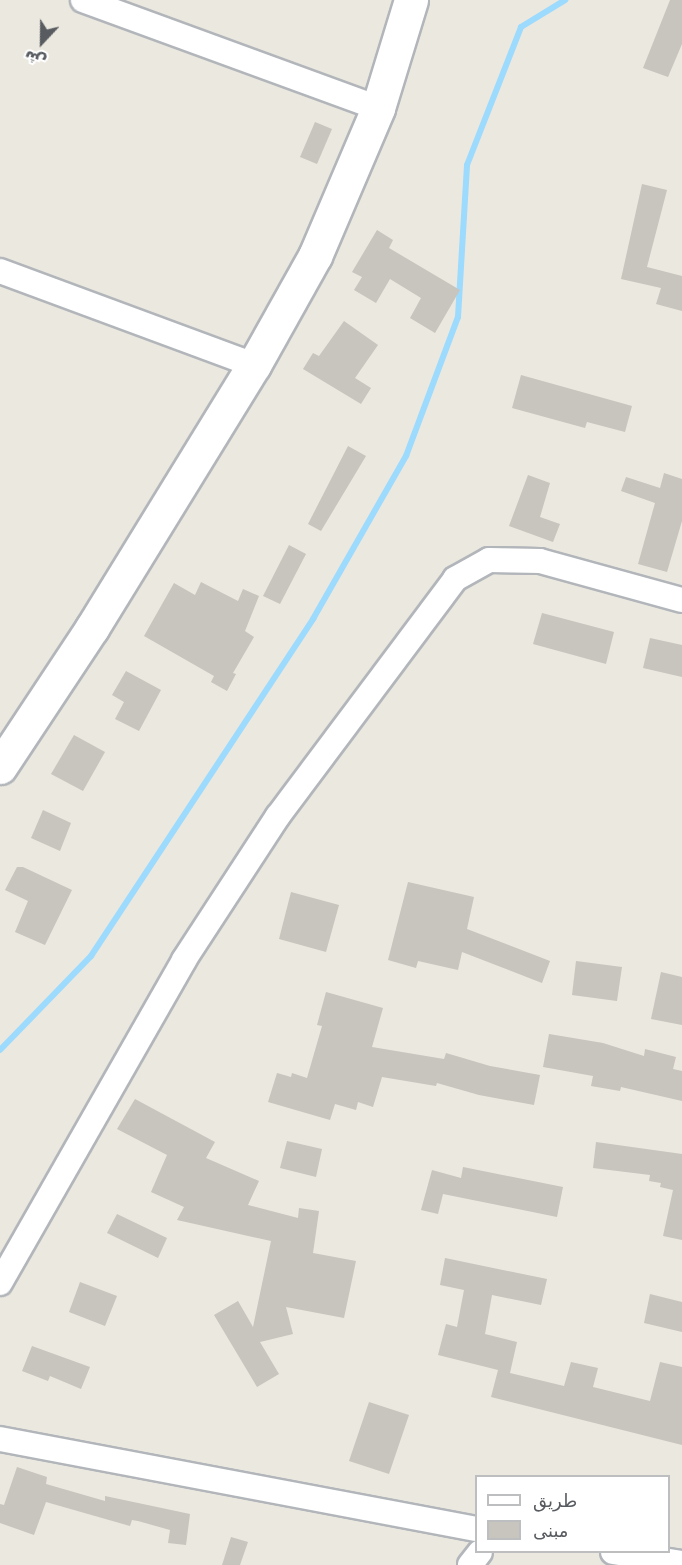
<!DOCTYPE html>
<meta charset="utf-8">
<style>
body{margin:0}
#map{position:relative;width:682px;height:1565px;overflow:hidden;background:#ebe8df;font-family:"DejaVu Sans",Cairo,sans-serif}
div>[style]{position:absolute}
.stream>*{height:6px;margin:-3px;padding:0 3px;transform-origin:3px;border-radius:3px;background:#9cdafe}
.building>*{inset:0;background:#c8c4be}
.roads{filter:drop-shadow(2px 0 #b2b6ba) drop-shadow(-2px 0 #b2b6ba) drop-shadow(0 2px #b2b6ba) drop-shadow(0 -2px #b2b6ba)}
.street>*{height:24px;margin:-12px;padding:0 12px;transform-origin:12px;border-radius:12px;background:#fff}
.secondary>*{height:33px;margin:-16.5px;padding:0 16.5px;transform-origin:16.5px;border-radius:16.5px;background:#fff}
span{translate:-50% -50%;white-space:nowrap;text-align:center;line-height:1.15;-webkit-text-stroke:4.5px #fff;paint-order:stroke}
.legend{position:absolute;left:475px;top:1475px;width:195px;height:78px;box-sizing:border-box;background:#fff;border:2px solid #bcbebf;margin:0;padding:8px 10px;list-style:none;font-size:18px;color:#585c60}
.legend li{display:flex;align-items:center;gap:12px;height:30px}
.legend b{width:30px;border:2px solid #bcbebf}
.north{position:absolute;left:12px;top:12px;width:60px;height:60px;-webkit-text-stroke:4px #fff;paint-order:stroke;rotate:202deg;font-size:16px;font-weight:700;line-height:24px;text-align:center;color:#585c60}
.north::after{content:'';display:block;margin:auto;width:21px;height:27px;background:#585c60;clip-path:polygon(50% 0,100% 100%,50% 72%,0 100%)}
</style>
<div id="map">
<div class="stream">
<div style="left:0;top:1050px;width:131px;rotate:-45.9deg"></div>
<div style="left:91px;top:956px;width:404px;rotate:-56.6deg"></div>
<div style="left:313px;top:619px;width:188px;rotate:-60.3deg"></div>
<div style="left:406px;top:456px;width:148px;rotate:-69.5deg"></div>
<div style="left:458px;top:317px;width:152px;rotate:-86.6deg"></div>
<div style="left:467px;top:165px;width:148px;rotate:-68.6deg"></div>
<div style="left:521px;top:27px;width:52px;rotate:-31.5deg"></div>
</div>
<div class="building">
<div style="clip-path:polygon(670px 0,682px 0,682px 44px,668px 77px,643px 68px)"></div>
<div style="clip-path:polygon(315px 122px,332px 129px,317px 164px,300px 157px)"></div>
<div style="clip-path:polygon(642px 184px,667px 190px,647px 267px,682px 276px,682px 311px,656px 304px,661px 288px,621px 279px)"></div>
<div style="clip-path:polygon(377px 230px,393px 240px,389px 248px,460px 290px,435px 333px,410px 318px,421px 298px,390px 279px,376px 303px,354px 290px,362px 277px,352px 272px)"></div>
<div style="clip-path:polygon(344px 321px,378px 345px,355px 378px,371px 388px,361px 404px,303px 369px,313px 353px,319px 356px)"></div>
<div style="clip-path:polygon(521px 375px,632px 406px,625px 432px,587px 422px,585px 428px,512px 408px)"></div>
<div style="clip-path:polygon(348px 446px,366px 456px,321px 531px,308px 524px)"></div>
<div style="clip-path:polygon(664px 473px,682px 479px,682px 521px,667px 572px,638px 564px,655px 503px,621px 491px,626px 477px,660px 488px)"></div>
<div style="clip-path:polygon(528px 475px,550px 483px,540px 517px,560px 524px,553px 542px,509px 526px)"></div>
<div style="clip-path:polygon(289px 545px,306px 554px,280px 604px,263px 596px)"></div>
<div style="clip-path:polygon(201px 582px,238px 601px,243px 589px,259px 596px,245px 631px,254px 637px,233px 673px,236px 674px,227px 691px,211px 682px,214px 676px,144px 636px,174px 583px,195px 595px)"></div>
<div style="clip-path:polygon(542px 613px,614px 632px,606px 664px,533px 644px)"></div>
<div style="clip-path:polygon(650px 638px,682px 645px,682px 677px,643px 668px)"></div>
<div style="clip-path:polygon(126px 671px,161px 690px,139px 731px,115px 719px,124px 702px,112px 695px)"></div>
<div style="clip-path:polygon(74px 735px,105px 752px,83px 791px,51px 774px)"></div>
<div style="clip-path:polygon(43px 810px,71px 823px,60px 851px,31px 838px)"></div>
<div style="clip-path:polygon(17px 867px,23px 867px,72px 890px,45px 945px,15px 932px,28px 901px,5px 890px)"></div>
<div style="clip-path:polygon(408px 882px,474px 897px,467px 929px,550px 961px,542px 983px,462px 952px,458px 970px,418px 961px,416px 968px,388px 960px)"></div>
<div style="clip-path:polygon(291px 892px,339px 905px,326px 952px,279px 939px)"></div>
<div style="clip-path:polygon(576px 961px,622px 967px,617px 1001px,572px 995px)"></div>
<div style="clip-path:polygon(661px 972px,682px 977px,682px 1025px,651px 1019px)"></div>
<div style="clip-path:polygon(326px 992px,383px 1008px,372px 1047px,444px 1059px,446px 1053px,490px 1066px,540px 1075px,534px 1105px,479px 1095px,437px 1083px,436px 1086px,382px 1077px,373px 1107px,358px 1102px,356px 1110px,335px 1104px,330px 1120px,268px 1102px,277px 1073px,291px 1077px,292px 1073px,307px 1078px,322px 1026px,317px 1025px)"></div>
<div style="clip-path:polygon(549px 1034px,603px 1043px,644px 1056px,645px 1049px,676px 1057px,673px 1069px,682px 1071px,682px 1101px,621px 1087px,620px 1091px,591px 1086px,593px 1076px,543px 1067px)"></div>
<div style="clip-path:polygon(135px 1099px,215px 1142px,206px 1158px,259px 1181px,248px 1205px,298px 1218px,299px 1208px,319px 1211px,313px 1253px,356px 1261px,344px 1318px,286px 1307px,293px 1334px,260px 1342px,279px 1374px,257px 1387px,214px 1315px,238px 1301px,253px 1327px,271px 1241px,177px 1220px,184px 1207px,151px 1192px,167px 1155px,117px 1129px)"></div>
<div style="clip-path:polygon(287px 1141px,322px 1149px,316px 1177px,280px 1168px)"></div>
<div style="clip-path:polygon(596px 1142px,682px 1154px,682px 1240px,663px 1236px,673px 1190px,660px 1187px,661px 1183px,649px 1181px,650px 1175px,593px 1168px)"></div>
<div style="clip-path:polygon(463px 1167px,563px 1187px,557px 1217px,443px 1194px,438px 1214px,421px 1210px,432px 1170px,461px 1178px)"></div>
<div style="clip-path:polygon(117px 1214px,167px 1238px,158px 1258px,107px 1233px)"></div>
<div style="clip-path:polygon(445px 1258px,547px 1279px,541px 1305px,492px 1295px,485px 1334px,517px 1342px,510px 1373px,564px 1386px,571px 1362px,598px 1368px,593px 1387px,650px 1401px,660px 1362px,682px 1367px,682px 1445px,491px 1397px,498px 1370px,438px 1355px,446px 1324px,457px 1327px,464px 1290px,440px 1285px)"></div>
<div style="clip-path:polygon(80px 1282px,117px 1296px,105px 1326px,69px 1312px)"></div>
<div style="clip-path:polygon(650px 1294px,682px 1302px,682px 1332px,644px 1323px)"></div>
<div style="clip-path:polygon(32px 1346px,90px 1367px,81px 1389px,50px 1376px,48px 1381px,22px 1371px)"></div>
<div style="clip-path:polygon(369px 1402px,409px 1415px,389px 1474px,349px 1461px)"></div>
<div style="clip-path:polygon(17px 1467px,47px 1477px,46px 1484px,105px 1501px,105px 1496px,190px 1514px,186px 1545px,168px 1543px,170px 1530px,138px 1521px,132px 1520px,130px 1526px,46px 1502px,34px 1535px,0 1523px,0 1504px,4px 1505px)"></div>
<div style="clip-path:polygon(231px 1537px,248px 1542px,240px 1565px,222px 1565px)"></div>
</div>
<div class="roads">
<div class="street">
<div style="left:83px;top:0;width:314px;rotate:20.1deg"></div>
<div style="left:0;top:271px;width:271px;rotate:20.3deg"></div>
<div style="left:0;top:1283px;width:372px;rotate:-60.3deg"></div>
<div style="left:184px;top:960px;width:172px;rotate:-56.9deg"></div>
<div style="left:278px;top:816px;width:296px;rotate:-53.2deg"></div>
<div style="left:455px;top:579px;width:39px;rotate:-29deg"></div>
<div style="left:489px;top:560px;width:51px;rotate:1.1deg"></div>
<div style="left:540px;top:561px;width:147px;rotate:15.4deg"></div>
<div style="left:0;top:1439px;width:484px;rotate:10.7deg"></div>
<div style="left:613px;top:1552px;width:70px;rotate:9.1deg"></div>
<div style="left:470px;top:1565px;width:16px;rotate:-52deg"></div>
</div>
<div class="secondary">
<div style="left:0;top:767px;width:167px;rotate:-56.5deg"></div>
<div style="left:92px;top:628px;width:309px;rotate:-58.4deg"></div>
<div style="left:254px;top:365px;width:125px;rotate:-60.8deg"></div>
<div style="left:315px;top:256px;width:161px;rotate:-66.9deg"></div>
<div style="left:378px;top:108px;width:113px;rotate:-73deg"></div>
</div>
</div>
<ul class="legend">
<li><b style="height:8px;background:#fff"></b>طريق</li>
<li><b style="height:16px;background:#c8c4be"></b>مبنى</li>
</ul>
<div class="north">ش</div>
</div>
